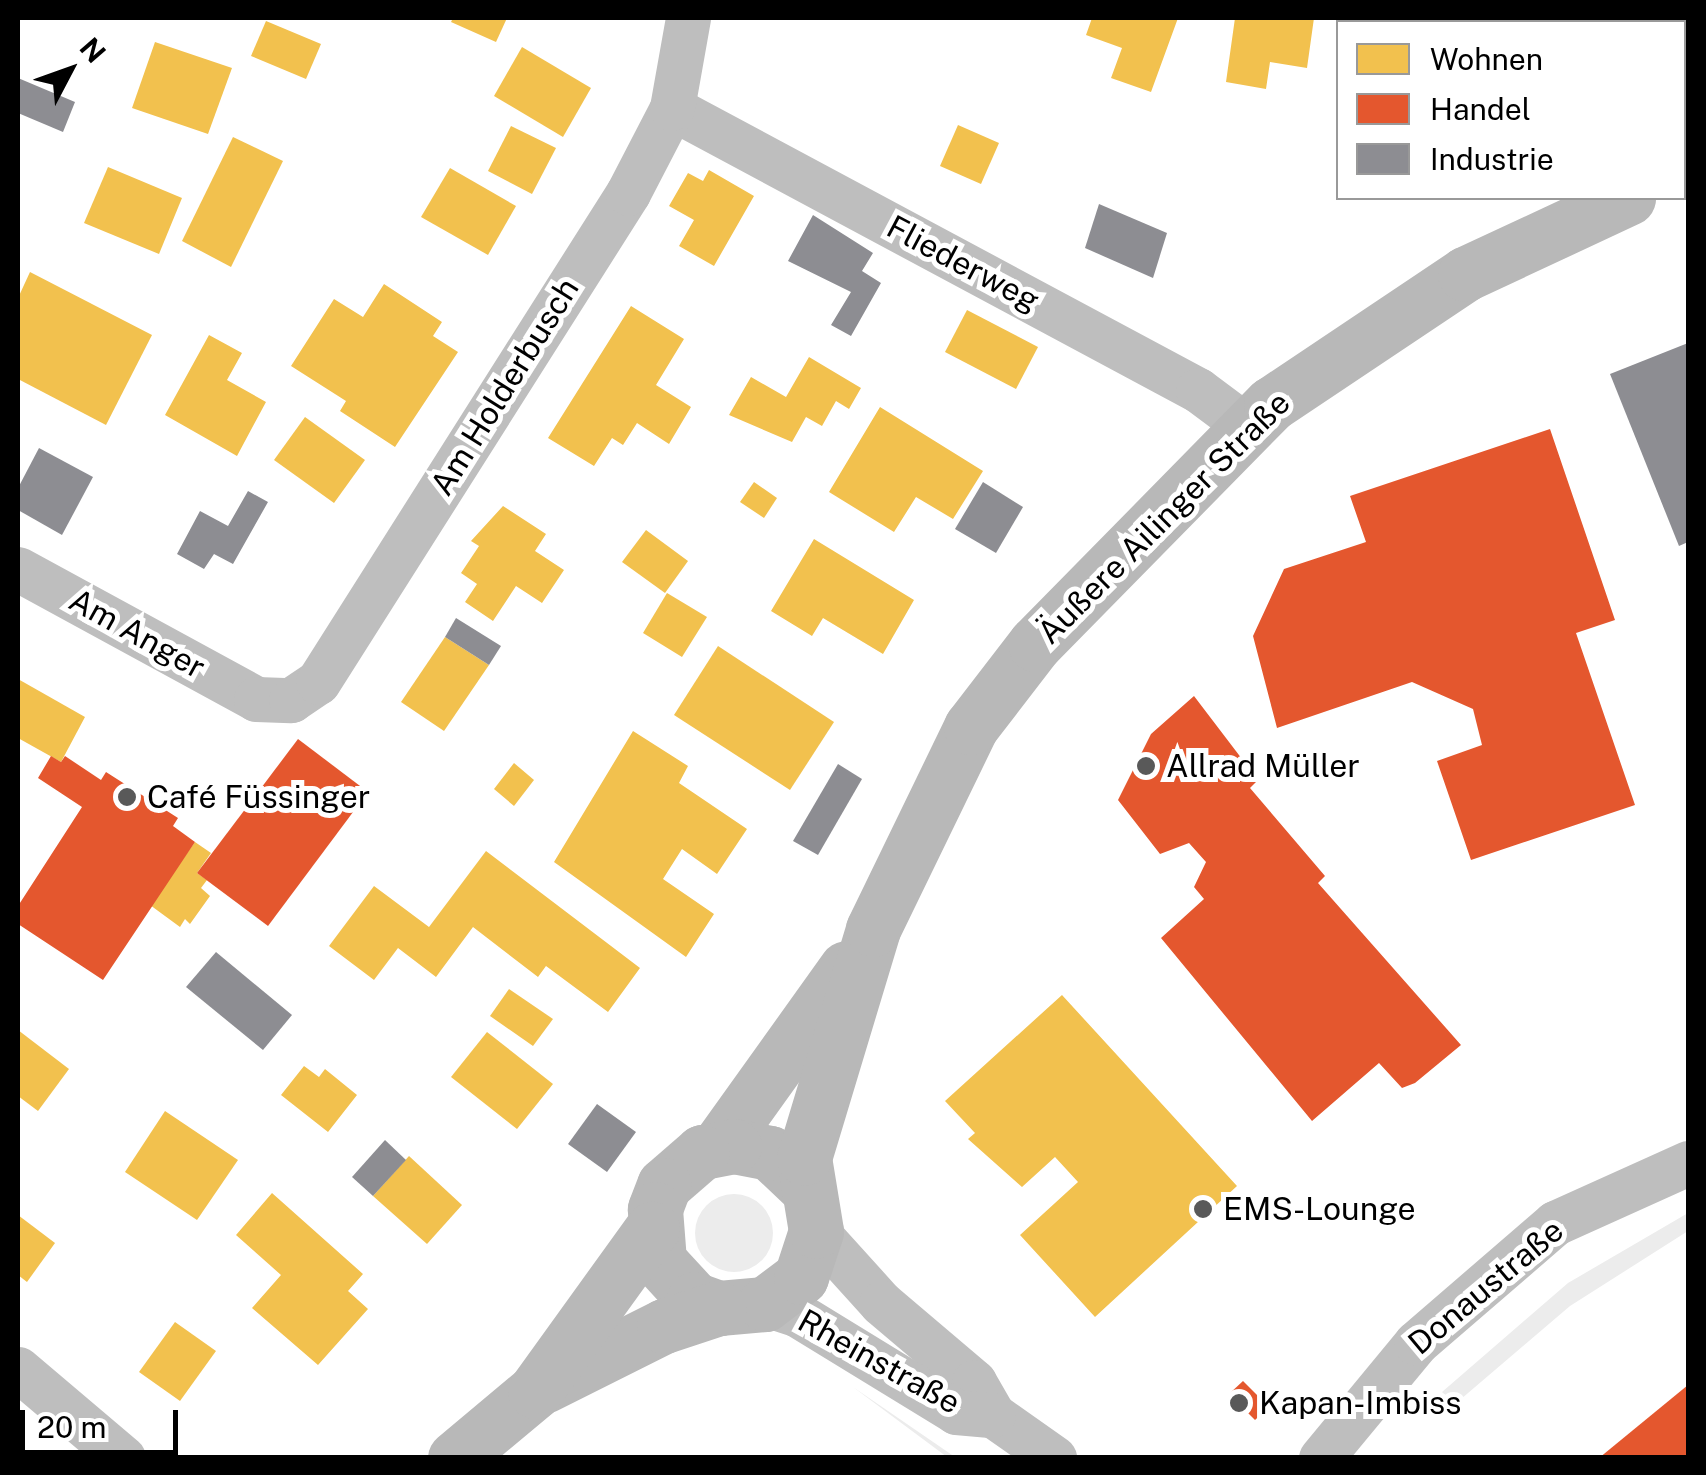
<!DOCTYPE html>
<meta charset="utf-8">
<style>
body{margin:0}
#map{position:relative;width:1706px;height:1475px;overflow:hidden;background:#fff;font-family:"Public Sans",sans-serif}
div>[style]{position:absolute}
.green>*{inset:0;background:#ececec}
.round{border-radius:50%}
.homes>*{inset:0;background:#f2c14e}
.shops>*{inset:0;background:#e4572e}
.industry>*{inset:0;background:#8d8d92}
.minor>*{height:45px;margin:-22.5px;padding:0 22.5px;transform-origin:22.5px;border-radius:22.5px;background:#bebebe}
.secondary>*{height:55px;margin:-27.5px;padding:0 27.5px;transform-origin:27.5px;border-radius:27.5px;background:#b8b8b8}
.dots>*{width:28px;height:28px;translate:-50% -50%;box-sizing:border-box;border:5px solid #fff;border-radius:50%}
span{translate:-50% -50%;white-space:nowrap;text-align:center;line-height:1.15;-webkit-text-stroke:10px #fff;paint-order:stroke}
.street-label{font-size:32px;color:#000}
.poi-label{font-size:32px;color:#000}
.left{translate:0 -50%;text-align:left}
.frame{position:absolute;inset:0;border:20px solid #000;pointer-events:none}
.legend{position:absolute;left:1336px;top:20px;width:350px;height:180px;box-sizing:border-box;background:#fff;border:2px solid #999;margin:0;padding:12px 18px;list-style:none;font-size:30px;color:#000}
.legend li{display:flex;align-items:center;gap:20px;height:50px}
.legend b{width:50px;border:2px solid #999}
.north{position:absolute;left:20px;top:20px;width:100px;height:100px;-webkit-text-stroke:8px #fff;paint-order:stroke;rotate:49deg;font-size:28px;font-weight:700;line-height:40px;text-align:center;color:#000}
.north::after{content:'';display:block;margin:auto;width:35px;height:45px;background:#000;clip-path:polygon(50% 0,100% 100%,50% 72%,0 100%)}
.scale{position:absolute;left:20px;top:1410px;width:158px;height:45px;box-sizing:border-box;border:5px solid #000;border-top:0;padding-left:12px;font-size:30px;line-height:35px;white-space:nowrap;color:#000;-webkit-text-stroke:8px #fff;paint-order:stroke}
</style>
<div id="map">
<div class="green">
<div class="round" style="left:695px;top:1194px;width:78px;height:78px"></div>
<div style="clip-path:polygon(1688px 1213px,1688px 1231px,1570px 1306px,1454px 1405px,1442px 1392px,1568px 1283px)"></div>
<div style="clip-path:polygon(853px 1387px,955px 1457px,947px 1457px)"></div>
</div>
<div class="homes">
<div style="clip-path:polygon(453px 18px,507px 18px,496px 42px,451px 22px)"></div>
<div style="clip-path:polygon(1092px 18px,1178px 18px,1151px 92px,1111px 78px,1122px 48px,1086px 35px)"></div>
<div style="clip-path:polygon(1235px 18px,1314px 18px,1307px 68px,1270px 62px,1266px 89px,1226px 82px)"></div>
<div style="clip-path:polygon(1543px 18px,1628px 18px,1628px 22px,1543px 22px)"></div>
<div style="clip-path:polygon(266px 21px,321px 44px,306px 79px,251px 56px)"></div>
<div style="clip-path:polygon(155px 42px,232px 68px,208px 134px,132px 108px)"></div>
<div style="clip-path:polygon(522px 47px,591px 88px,563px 137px,494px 96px)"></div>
<div style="clip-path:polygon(958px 125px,999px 143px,981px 184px,940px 166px)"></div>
<div style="clip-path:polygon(511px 126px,556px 148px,532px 194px,488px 171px)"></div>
<div style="clip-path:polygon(233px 137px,283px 161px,231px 267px,182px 241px)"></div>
<div style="clip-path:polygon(108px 167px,182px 198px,159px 254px,84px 223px)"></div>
<div style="clip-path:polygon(450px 168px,516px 206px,488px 255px,421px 217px)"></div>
<div style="clip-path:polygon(709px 170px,754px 196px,714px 266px,679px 246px,694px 220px,669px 206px,688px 173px,703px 181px)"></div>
<div style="clip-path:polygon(30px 272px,152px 335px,106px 425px,18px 379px,18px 298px)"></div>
<div style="clip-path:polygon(384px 284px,442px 322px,433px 336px,458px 352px,395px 447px,340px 411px,346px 401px,291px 366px,334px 299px,363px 317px)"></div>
<div style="clip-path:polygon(631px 306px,684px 339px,656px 385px,691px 407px,669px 444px,637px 423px,623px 445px,612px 438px,594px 466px,548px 438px)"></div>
<div style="clip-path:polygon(967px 310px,1038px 347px,1016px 389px,945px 352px)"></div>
<div style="clip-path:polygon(209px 335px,242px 353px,227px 380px,266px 402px,237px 456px,165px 415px)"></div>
<div style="clip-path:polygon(809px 357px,861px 388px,849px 409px,836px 401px,822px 426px,806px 417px,792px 442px,729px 415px,751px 377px,786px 397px)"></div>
<div style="clip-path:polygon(880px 407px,983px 471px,953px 519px,916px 497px,894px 532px,829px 492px)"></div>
<div style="clip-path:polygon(305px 417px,365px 460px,334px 503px,274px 460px)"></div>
<div style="clip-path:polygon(754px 482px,777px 498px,764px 518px,740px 502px)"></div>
<div style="clip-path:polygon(503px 506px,546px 534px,535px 551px,564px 570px,542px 603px,516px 586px,493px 621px,465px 602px,477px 584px,461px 573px,479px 546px,471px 541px)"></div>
<div style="clip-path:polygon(646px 530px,688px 561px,665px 593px,622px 562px)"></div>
<div style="clip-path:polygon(814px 539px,914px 600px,883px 654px,823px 618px,812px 636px,771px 611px)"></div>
<div style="clip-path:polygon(667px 593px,707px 617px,682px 657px,643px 633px)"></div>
<div style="clip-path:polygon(445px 637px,489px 665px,444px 731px,401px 702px)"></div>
<div style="clip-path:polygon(718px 646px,834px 722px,790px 790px,674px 715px)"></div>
<div style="clip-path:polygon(18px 679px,85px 717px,61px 762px,18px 738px)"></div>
<div style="clip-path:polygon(633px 731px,688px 766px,679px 783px,747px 829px,717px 874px,682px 849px,663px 879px,714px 914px,686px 957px,554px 862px)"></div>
<div style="clip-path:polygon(514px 763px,534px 780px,514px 806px,494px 789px)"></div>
<div style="clip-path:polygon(195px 842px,211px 853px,197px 873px,207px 880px,201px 888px,210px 896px,190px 924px,185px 919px,180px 927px,150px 905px)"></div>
<div style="clip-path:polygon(486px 851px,640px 968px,608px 1012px,546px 966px,538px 977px,473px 927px,436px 977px,398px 948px,374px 980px,329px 946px,374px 886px,429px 927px)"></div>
<div style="clip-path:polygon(509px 989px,553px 1019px,533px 1046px,490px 1016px)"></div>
<div style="clip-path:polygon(1062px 995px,1237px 1186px,1095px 1317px,1020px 1235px,1078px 1182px,1055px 1157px,1022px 1187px,968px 1139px,975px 1133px,945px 1101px)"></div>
<div style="clip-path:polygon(18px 1030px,69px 1069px,38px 1111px,18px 1096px)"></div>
<div style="clip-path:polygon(487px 1032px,553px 1084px,517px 1129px,451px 1077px)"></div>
<div style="clip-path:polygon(304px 1066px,319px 1077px,325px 1069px,357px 1095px,328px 1132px,281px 1095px)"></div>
<div style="clip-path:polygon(165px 1111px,238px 1160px,197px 1220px,125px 1172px)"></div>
<div style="clip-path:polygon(409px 1156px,462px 1205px,427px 1244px,373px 1196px)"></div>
<div style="clip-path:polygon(272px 1193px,363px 1274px,348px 1291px,368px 1309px,318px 1365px,252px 1308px,281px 1275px,236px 1235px)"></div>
<div style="clip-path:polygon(18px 1215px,55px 1243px,27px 1282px,18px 1275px)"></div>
<div style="clip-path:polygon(175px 1322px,216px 1351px,180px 1401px,139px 1372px)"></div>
</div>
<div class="shops">
<div style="clip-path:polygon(1550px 429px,1615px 620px,1576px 633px,1635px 805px,1471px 860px,1437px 761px,1482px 745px,1473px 709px,1412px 682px,1277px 728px,1253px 636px,1284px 569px,1366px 542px,1350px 496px)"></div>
<div style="clip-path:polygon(1194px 696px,1258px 780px,1250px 788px,1325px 876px,1318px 883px,1461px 1045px,1415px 1083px,1402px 1088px,1379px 1063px,1312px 1121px,1161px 938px,1204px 899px,1194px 887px,1206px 862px,1189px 843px,1160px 854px,1118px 800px,1151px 734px)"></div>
<div style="clip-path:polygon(298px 739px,368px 792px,268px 926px,197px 873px)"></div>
<div style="clip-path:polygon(51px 756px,61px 762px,65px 756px,101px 780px,106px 772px,178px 818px,173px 826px,195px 842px,103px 980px,18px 924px,18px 906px,82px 807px,38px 778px)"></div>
<div style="clip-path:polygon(1243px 1381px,1269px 1407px,1255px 1420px,1229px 1394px)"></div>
<div style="clip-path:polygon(1688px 1385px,1688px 1458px,1599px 1458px)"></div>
</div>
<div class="industry">
<div style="clip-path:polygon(18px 78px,75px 102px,63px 132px,18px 113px)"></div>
<div style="clip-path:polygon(1099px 204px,1167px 233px,1153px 278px,1085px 248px)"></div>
<div style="clip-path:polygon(813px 215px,873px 253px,862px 271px,881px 283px,851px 336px,831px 325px,851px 292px,788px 261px)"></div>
<div style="clip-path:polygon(1688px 343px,1688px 542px,1679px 546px,1610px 374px)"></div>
<div style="clip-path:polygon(39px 448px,93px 477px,62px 535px,18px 510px,18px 488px)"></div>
<div style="clip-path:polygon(983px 482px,1023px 507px,996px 553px,955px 529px)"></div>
<div style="clip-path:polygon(248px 491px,268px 502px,233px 564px,214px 554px,204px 569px,177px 554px,200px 511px,228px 526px)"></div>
<div style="clip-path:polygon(456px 618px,501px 646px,489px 665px,445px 637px)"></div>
<div style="clip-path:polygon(838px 764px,862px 779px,818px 855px,793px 841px)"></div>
<div style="clip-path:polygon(216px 952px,292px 1015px,263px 1050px,186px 987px)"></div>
<div style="clip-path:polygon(597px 1104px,636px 1132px,607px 1172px,568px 1144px)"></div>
<div style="clip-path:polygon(385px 1140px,406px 1160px,373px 1196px,352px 1177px)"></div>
</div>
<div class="minor">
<div style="left:672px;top:108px;width:597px;rotate:28.2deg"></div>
<div style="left:1198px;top:390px;width:64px;rotate:36.7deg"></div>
<div style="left:18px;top:569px;width:271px;rotate:28.6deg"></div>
<div style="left:256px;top:699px;width:35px;rotate:2deg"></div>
<div style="left:291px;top:700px;width:32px;rotate:-34deg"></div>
<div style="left:318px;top:682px;width:579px;rotate:-57.63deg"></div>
<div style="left:628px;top:193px;width:96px;rotate:-62.6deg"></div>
<div style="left:672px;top:108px;width:91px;rotate:-79.9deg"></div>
<div style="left:816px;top:1231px;width:97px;rotate:47.9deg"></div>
<div style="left:881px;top:1303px;width:122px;rotate:40.3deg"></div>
<div style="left:974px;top:1382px;width:38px;rotate:60deg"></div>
<div style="left:993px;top:1415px;width:75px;rotate:35.2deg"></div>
<div style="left:765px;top:1304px;width:35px;rotate:18deg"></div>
<div style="left:798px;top:1315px;width:185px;rotate:31.5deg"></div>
<div style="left:956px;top:1412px;width:37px;rotate:5deg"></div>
<div style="left:18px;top:1369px;width:138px;rotate:40.3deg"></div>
<div style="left:1321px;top:1458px;width:149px;rotate:-50.4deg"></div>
<div style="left:1416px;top:1343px;width:184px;rotate:-40.8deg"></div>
<div style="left:1555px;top:1223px;width:146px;rotate:-24.3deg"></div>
</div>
<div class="secondary">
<div style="left:1684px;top:171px;width:5px;rotate:-37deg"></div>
<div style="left:718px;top:1147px;width:220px;rotate:-54.4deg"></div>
<div style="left:807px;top:1188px;width:51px;rotate:-136.6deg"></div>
<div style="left:770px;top:1153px;width:37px;rotate:-169deg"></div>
<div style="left:734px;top:1146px;width:33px;rotate:169deg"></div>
<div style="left:702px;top:1152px;width:50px;rotate:139deg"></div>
<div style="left:664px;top:1185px;width:26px;rotate:111deg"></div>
<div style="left:655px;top:1209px;width:52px;rotate:85.6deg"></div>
<div style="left:659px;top:1261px;width:52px;rotate:47.4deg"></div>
<div style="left:694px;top:1299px;width:27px;rotate:20deg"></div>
<div style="left:719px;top:1308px;width:46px;rotate:-5deg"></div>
<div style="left:765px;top:1304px;width:45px;rotate:-36.9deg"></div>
<div style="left:801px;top:1277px;width:48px;rotate:-71.9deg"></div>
<div style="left:816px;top:1231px;width:74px;rotate:-99.3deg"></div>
<div style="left:804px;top:1158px;width:239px;rotate:-73.2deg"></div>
<div style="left:873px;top:929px;width:225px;rotate:-64.1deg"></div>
<div style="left:971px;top:727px;width:105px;rotate:-52.4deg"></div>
<div style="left:1035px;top:644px;width:337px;rotate:-45.5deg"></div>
<div style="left:1271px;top:404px;width:234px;rotate:-33.8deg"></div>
<div style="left:1465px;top:274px;width:180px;rotate:-25deg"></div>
<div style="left:544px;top:1386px;width:134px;rotate:-26.6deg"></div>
<div style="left:664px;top:1326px;width:58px;rotate:-18.1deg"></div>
<div style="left:455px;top:1458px;width:104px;rotate:-39.9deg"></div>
<div style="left:535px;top:1391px;width:200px;rotate:-54.2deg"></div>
</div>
<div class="dots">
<div style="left:1146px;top:766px;background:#595959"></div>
<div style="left:127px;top:797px;background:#595959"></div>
<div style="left:1203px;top:1209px;background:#595959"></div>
<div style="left:1239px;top:1403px;background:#595959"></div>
</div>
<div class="street-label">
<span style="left:963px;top:264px;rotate:28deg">Fliederweg</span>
<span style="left:505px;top:387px;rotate:-58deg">Am Holderbusch</span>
<span style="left:1164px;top:518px;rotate:-45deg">Äußere Ailinger Straße</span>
<span style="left:137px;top:634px;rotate:29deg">Am Anger</span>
<span style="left:1486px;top:1287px;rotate:-40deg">Donaustraße</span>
<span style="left:879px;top:1362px;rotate:29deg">Rheinstraße</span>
</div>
<div class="poi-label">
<span class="left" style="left:1166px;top:766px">Allrad Müller</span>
<span class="left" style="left:147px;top:797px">Café Füssinger</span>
<span class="left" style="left:1223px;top:1209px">EMS-Lounge</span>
<span class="left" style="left:1259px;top:1403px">Kapan-Imbiss</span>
</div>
<div class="frame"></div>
<ul class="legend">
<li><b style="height:28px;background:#f2c14e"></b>Wohnen</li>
<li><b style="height:28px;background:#e4572e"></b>Handel</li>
<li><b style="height:28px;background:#8d8d92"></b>Industrie</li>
</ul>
<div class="north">N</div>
<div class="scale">20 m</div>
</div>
